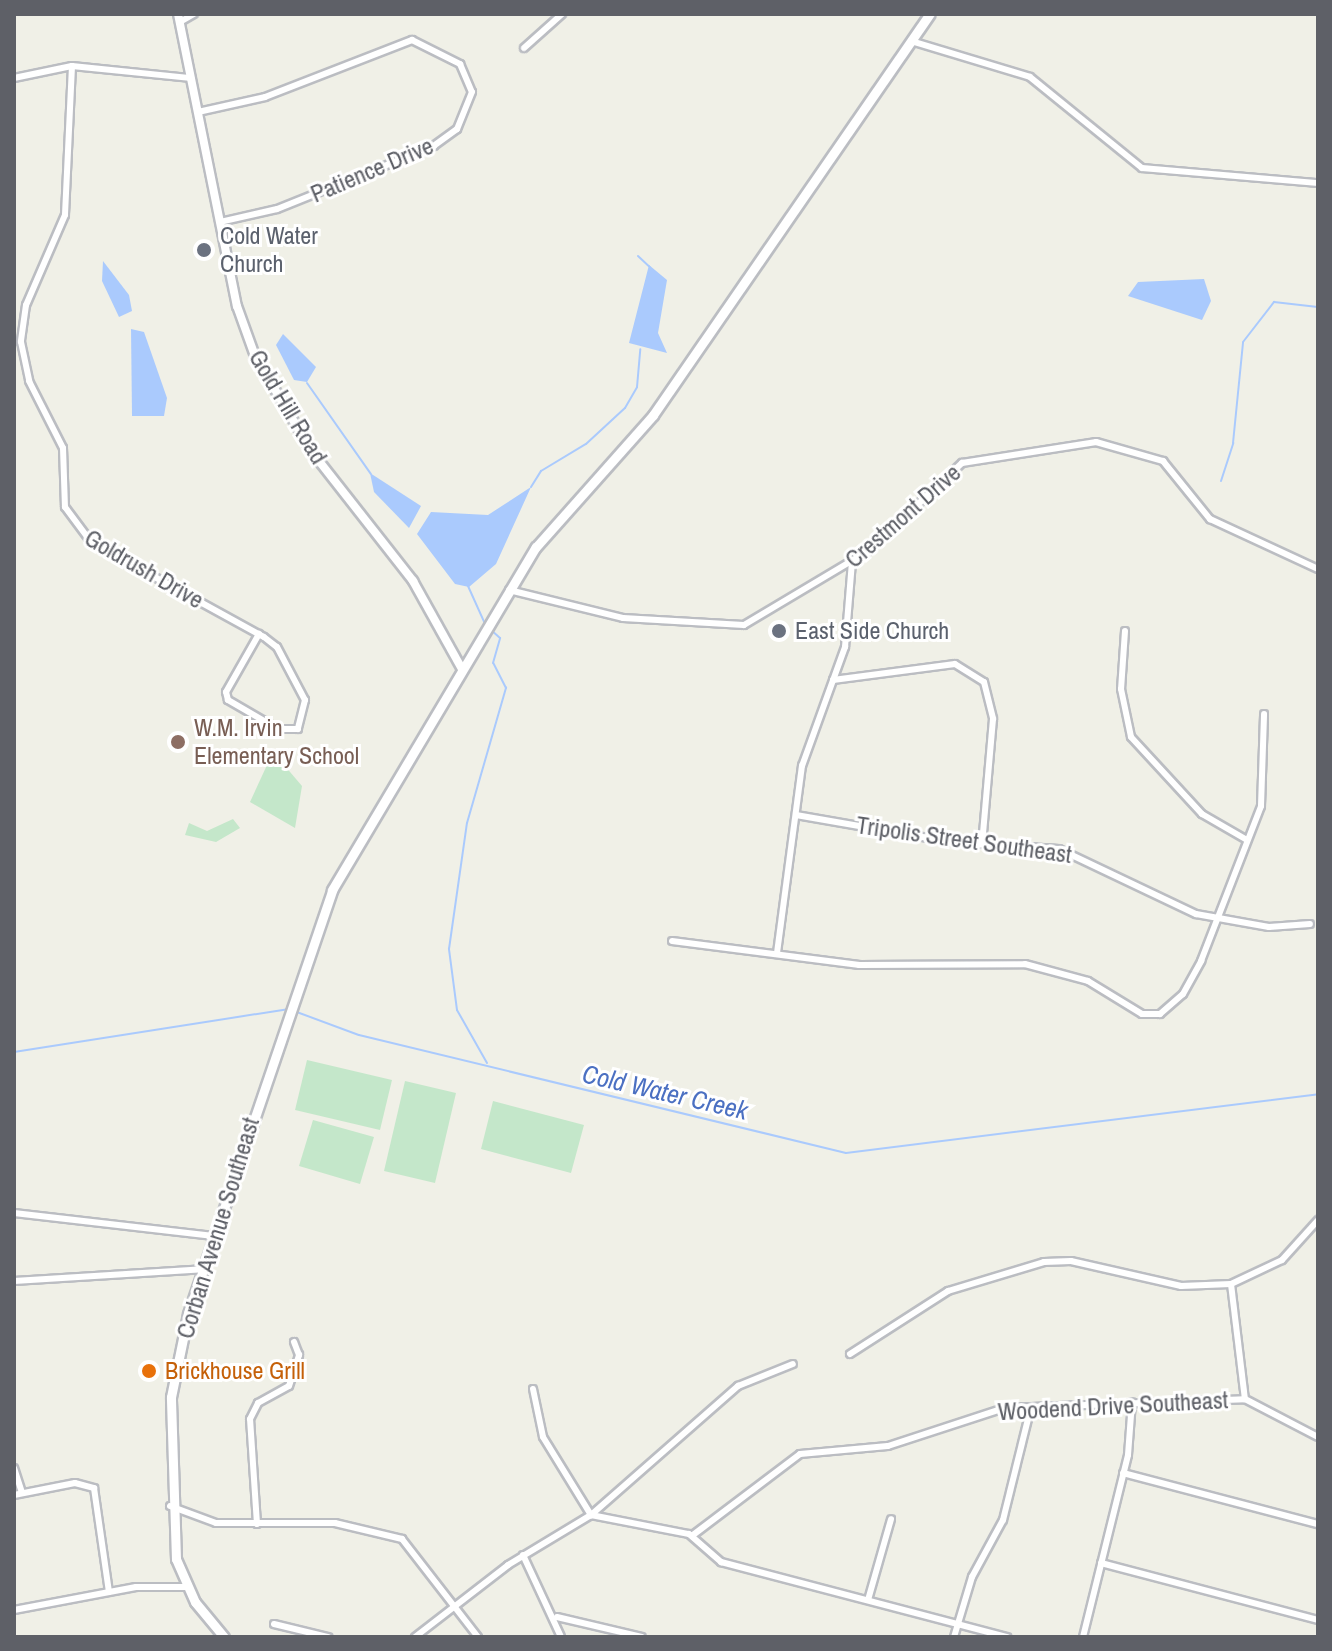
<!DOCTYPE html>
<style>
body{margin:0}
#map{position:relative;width:1332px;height:1651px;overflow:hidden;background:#f0f0e7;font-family:"Archivo Narrow",sans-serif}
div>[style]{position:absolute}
.green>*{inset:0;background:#c4e7ca}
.water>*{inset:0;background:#aacafd}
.stream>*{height:2px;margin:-1px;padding:0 1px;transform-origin:1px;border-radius:1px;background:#aacafd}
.roads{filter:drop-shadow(2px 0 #bbbdc2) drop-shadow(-2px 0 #bbbdc2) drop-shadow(0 2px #bbbdc2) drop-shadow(0 -2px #bbbdc2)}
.minor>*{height:6px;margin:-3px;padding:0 3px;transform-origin:3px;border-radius:3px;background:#fff}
.tertiary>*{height:8px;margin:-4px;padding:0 4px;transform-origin:4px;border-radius:4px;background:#fff}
.secondary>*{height:9px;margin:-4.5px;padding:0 4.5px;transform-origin:4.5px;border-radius:4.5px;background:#fff}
.dots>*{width:22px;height:22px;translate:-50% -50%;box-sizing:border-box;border:4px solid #fff;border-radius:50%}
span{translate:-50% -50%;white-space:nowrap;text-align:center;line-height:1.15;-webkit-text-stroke:6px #fff;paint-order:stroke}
.street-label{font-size:24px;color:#5e6067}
.worship-label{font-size:24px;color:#5b616d}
.left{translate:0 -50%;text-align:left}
.education-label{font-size:24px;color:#785e54}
.food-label{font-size:24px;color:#c56008}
.water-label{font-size:26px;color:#4b70c2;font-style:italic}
.frame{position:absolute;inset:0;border:16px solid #5e6067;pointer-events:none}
</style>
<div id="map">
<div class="green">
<div style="clip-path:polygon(273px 752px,302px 786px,295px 828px,250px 802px)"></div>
<div style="clip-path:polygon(233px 819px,240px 828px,216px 842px,185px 835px,189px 823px,207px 831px)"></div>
<div style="clip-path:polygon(307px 1060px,392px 1080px,380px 1130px,295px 1110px)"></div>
<div style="clip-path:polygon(405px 1081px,456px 1093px,435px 1183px,384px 1171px)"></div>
<div style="clip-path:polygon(493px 1101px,584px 1125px,571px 1173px,481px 1149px)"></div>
<div style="clip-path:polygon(313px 1120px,374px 1137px,360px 1184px,299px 1166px)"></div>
</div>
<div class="water">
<div style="clip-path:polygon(103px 261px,129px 295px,132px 311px,119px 317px,102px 281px)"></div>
<div style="clip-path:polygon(649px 265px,667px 280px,658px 333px,667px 353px,629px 343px)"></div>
<div style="clip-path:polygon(1204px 279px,1211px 301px,1202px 320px,1128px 296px,1138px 282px)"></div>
<div style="clip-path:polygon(131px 329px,144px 332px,167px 398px,164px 416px,132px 416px)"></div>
<div style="clip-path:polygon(283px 334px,316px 367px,307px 382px,294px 380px,276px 345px)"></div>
<div style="clip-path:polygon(370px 473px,421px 506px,409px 528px,374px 492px)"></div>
<div style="clip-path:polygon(531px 487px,496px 564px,469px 587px,455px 584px,417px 534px,431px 512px,488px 515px)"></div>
</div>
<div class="stream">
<div style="left:638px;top:256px;width:16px;rotate:43deg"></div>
<div style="left:307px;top:383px;width:111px;rotate:54.9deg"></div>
<div style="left:1221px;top:481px;width:40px;rotate:-72deg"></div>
<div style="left:1233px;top:443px;width:101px;rotate:-84.3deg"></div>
<div style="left:1243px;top:342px;width:51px;rotate:-52.2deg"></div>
<div style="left:1274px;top:302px;width:44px;rotate:6.5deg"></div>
<div style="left:531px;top:487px;width:19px;rotate:-58deg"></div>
<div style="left:541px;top:471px;width:52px;rotate:-31deg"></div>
<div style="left:586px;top:444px;width:53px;rotate:-42.7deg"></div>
<div style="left:625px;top:408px;width:24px;rotate:-60deg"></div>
<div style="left:637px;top:387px;width:38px;rotate:-85deg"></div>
<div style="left:468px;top:586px;width:44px;rotate:65.8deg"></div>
<div style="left:294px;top:1011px;width:69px;rotate:20.3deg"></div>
<div style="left:359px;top:1035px;width:501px;rotate:13.62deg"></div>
<div style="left:846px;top:1153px;width:476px;rotate:-7.1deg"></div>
<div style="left:14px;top:1052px;width:277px;rotate:-8.9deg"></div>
<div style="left:487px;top:1063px;width:61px;rotate:-119.5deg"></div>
<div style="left:457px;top:1010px;width:62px;rotate:-97.5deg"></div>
<div style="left:449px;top:949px;width:127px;rotate:-81.9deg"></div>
<div style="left:467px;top:823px;width:141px;rotate:-73.9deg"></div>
<div style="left:506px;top:688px;width:28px;rotate:-117deg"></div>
<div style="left:493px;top:663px;width:26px;rotate:-74deg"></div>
<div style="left:500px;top:638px;width:12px;rotate:-138deg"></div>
</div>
<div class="roads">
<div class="minor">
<div style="left:180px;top:22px;width:16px;rotate:-30deg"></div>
<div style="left:911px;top:41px;width:124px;rotate:16.8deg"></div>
<div style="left:1030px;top:77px;width:144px;rotate:39.1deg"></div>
<div style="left:1142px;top:168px;width:177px;rotate:4.9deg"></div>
<div style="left:524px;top:48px;width:51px;rotate:-41.8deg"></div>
<div style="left:72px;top:66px;width:149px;rotate:92.7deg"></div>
<div style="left:65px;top:215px;width:98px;rotate:113.4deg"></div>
<div style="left:26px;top:305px;width:37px;rotate:98deg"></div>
<div style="left:21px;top:342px;width:40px;rotate:78deg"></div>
<div style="left:29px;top:381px;width:75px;rotate:63.1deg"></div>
<div style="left:63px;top:448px;width:59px;rotate:88.1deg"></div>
<div style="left:65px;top:507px;width:44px;rotate:53.4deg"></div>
<div style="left:91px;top:542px;width:197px;rotate:28.8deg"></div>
<div style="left:264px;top:637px;width:16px;rotate:38deg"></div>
<div style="left:277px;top:647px;width:60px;rotate:62.2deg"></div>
<div style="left:305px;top:700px;width:30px;rotate:104deg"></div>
<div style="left:298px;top:729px;width:20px;rotate:180deg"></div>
<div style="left:278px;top:729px;width:58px;rotate:-149.9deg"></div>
<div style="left:228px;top:700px;width:8px;rotate:-104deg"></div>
<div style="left:226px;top:692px;width:67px;rotate:-60.4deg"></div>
<div style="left:14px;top:78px;width:59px;rotate:-11.7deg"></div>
<div style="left:72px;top:66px;width:120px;rotate:5.8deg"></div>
<div style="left:198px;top:112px;width:69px;rotate:-12.6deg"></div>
<div style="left:265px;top:97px;width:158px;rotate:-21.2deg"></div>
<div style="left:412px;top:40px;width:54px;rotate:26.6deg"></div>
<div style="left:460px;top:64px;width:30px;rotate:67deg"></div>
<div style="left:472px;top:92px;width:40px;rotate:112deg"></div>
<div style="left:457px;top:129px;width:29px;rotate:144deg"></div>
<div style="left:434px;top:146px;width:169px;rotate:158.1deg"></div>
<div style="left:277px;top:209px;width:58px;rotate:167.2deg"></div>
<div style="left:509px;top:590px;width:117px;rotate:13.8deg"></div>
<div style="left:623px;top:618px;width:121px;rotate:3.3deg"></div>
<div style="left:744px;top:625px;width:144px;rotate:-30.8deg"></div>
<div style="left:868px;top:551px;width:129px;rotate:-43.1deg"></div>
<div style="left:962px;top:463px;width:136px;rotate:-8.9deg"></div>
<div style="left:1096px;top:442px;width:70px;rotate:15.8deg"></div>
<div style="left:1163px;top:461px;width:75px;rotate:51deg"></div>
<div style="left:1210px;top:519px;width:119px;rotate:24.8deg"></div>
<div style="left:1125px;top:631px;width:58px;rotate:93.9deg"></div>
<div style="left:1121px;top:689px;width:49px;rotate:78.2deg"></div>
<div style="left:1131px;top:737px;width:105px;rotate:47.3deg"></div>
<div style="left:1202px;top:814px;width:52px;rotate:30deg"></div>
<div style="left:833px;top:680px;width:123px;rotate:-7.5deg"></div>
<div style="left:955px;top:664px;width:34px;rotate:32deg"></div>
<div style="left:984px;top:682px;width:38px;rotate:76deg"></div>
<div style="left:993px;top:719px;width:125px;rotate:95deg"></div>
<div style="left:796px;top:815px;width:156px;rotate:9.9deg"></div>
<div style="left:950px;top:842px;width:109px;rotate:3.7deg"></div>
<div style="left:1059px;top:849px;width:152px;rotate:25.4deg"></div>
<div style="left:1196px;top:914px;width:74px;rotate:10.1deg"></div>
<div style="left:1269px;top:927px;width:41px;rotate:-4.2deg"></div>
<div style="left:672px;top:941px;width:189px;rotate:7.3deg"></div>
<div style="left:859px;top:965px;width:166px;rotate:-0.3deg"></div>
<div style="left:1025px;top:964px;width:65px;rotate:15.1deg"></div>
<div style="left:1088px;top:981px;width:63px;rotate:31.4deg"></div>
<div style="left:1142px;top:1014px;width:18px"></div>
<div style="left:1160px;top:1014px;width:30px;rotate:-41deg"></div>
<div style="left:1183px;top:994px;width:38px;rotate:-61deg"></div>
<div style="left:1201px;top:961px;width:166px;rotate:-68.8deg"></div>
<div style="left:1261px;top:806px;width:92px;rotate:-88.1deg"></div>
<div style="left:777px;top:953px;width:189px;rotate:-82.4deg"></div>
<div style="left:802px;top:766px;width:127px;rotate:-70.1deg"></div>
<div style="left:845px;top:647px;width:86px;rotate:-85.3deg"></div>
<div style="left:14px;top:1213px;width:201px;rotate:6.6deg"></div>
<div style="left:14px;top:1281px;width:189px;rotate:-3.6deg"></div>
<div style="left:1231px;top:1284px;width:116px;rotate:83.1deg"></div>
<div style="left:850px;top:1354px;width:117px;rotate:-32.7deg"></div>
<div style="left:948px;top:1291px;width:100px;rotate:-16.8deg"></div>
<div style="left:1044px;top:1262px;width:27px;rotate:-2deg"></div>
<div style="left:1071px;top:1261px;width:113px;rotate:12.8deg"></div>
<div style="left:1181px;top:1286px;width:50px;rotate:-2.3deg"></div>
<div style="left:1231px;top:1284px;width:56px;rotate:-25.2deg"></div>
<div style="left:1282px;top:1260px;width:54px;rotate:-48deg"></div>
<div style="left:533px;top:1389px;width:49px;rotate:78.2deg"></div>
<div style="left:543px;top:1437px;width:92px;rotate:58.4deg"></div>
<div style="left:591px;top:1515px;width:196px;rotate:-41.3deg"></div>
<div style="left:738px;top:1386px;width:59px;rotate:-21.8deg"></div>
<div style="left:14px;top:1468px;width:26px;rotate:72deg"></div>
<div style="left:1123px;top:1473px;width:202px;rotate:14.7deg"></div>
<div style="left:14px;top:1495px;width:62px;rotate:-11.1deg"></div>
<div style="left:75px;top:1483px;width:20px;rotate:15deg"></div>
<div style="left:94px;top:1488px;width:105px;rotate:81.8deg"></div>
<div style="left:170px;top:1506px;width:49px;rotate:20.3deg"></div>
<div style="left:216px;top:1523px;width:119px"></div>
<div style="left:335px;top:1523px;width:69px;rotate:13.4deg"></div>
<div style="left:402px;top:1539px;width:124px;rotate:52.2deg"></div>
<div style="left:257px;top:1524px;width:105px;rotate:-93.8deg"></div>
<div style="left:250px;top:1419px;width:18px;rotate:-63deg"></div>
<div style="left:258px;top:1403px;width:35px;rotate:-29deg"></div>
<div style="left:289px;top:1386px;width:33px;rotate:-72deg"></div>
<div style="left:299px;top:1355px;width:14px;rotate:-111deg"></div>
<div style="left:693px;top:1535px;width:134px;rotate:-37.1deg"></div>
<div style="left:800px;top:1454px;width:88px;rotate:-5.2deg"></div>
<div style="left:888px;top:1446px;width:122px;rotate:-18.1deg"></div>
<div style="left:1004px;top:1408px;width:241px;rotate:-2.1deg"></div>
<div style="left:1245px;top:1399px;width:82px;rotate:27.5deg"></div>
<div style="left:523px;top:1555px;width:90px;rotate:65.1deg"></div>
<div style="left:1101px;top:1563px;width:224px;rotate:14.7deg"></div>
<div style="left:868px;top:1600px;width:84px;rotate:-74.1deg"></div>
<div style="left:14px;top:1610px;width:124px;rotate:-10.7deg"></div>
<div style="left:136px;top:1587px;width:50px"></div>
<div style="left:557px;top:1617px;width:87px;rotate:13.2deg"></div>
<div style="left:274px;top:1624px;width:56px;rotate:13.5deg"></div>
<div style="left:415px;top:1637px;width:118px;rotate:-37.7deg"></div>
<div style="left:508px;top:1565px;width:97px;rotate:-31.1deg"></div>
<div style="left:591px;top:1515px;width:100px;rotate:11deg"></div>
<div style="left:689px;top:1534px;width:43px;rotate:41.2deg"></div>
<div style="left:721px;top:1562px;width:296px;rotate:14.7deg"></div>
<div style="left:954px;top:1637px;width:63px;rotate:-73.3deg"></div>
<div style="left:972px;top:1577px;width:65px;rotate:-61.5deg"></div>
<div style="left:1003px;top:1520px;width:116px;rotate:-76.1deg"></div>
<div style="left:1083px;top:1637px;width:187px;rotate:-76.1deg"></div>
<div style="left:1128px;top:1455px;width:53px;rotate:-85.7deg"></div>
</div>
<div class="tertiary">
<div style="left:178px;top:14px;width:298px;rotate:78.6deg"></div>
<div style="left:237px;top:306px;width:53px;rotate:70.2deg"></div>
<div style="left:255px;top:356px;width:112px;rotate:59.3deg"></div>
<div style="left:312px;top:452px;width:164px;rotate:51.9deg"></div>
<div style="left:413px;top:581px;width:101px;rotate:60.9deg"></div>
</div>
<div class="secondary">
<div style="left:224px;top:1637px;width:45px;rotate:-129.6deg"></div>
<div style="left:195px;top:1602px;width:47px;rotate:-113.8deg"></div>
<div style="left:176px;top:1559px;width:162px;rotate:-91.8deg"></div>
<div style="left:171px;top:1397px;width:85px;rotate:-78.4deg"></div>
<div style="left:188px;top:1314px;width:448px;rotate:-71.2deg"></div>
<div style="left:332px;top:890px;width:399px;rotate:-59.3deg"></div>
<div style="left:536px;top:547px;width:176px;rotate:-48.4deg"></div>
<div style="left:653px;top:415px;width:487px;rotate:-55.4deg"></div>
</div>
</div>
<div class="dots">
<div style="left:204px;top:250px;background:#6b7280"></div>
<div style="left:779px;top:631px;background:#6b7280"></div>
<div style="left:178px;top:742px;background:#8d6e63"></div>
<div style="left:149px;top:1371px;background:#e8710a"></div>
</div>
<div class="street-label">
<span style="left:372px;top:170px;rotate:-23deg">Patience Drive</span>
<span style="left:288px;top:407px;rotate:59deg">Gold Hill Road</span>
<span style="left:903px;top:516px;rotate:-41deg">Crestmont Drive</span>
<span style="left:144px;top:569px;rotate:30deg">Goldrush Drive</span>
<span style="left:964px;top:840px;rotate:8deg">Tripolis Street Southeast</span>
<span style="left:218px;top:1228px;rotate:-73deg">Corban Avenue Southeast</span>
<span style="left:1113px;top:1406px;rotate:-3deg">Woodend Drive Southeast</span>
</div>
<div class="worship-label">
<span class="left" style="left:220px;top:250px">Cold Water<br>Church</span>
<span class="left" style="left:795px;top:631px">East Side Church</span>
</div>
<div class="education-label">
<span class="left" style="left:194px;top:742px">W.M. Irvin<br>Elementary School</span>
</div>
<div class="food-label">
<span class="left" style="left:165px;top:1371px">Brickhouse Grill</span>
</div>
<div class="water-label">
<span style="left:665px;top:1092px;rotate:13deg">Cold Water Creek</span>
</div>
<div class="frame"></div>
</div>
